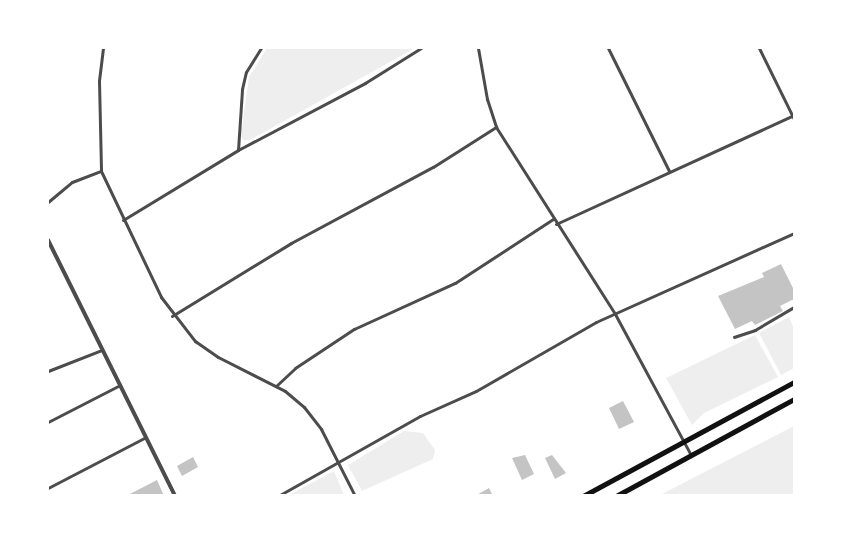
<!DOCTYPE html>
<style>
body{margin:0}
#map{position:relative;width:842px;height:543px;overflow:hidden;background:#fff;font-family:Overpass,sans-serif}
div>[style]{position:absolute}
.green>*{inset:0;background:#eee}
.building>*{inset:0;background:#c4c4c4}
.pedestrian>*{height:2.5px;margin:-1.25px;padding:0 1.25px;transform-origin:1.25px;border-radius:1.25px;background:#4c4c4c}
.minor>*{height:3px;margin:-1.5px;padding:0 1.5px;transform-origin:1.5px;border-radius:1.5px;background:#4c4c4c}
.tertiary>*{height:4px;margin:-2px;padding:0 2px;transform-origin:2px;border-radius:2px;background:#4c4c4c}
.primary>*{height:5px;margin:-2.5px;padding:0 2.5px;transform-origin:2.5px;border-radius:2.5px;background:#111}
span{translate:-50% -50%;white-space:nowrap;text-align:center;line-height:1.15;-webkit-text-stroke:4px #fff;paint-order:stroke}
.frame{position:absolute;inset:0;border:49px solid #fff;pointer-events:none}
</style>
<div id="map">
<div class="green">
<div style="clip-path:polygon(267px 48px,415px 48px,250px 140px,243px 140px,241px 136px,249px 77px)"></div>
<div style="clip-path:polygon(789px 317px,794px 329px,794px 368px,781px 375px,759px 333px)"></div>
<div style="clip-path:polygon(755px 335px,778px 377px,704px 413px,692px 425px,666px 378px)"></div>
<div style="clip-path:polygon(794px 426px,794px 495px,660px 495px)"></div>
<div style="clip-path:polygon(404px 431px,423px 433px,435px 450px,433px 459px,362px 491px,348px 465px)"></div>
<div style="clip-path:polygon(334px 471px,344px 495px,289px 495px)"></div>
</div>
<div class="building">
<div style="clip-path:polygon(781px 264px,794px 290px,794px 299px,780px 306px,783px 311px,755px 325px,752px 321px,735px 329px,718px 296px,764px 277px,762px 273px)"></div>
<div style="clip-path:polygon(623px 401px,634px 422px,619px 429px,609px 408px)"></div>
<div style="clip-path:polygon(525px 455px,534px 474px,522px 480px,512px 458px)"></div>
<div style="clip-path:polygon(552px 455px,566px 473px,555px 479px,545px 458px)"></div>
<div style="clip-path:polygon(193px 457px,198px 467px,182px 476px,177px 466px)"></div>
<div style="clip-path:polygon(157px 480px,164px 496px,126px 496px)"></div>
<div style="clip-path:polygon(489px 488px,493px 496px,475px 496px)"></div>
</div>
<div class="pedestrian">
<div style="left:734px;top:337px;width:22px;rotate:-18deg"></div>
<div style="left:755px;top:330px;width:45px;rotate:-30.5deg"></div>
</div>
<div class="minor">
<div style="left:103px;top:48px;width:33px;rotate:97deg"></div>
<div style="left:99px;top:81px;width:90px;rotate:88.7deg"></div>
<div style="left:101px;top:171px;width:140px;rotate:64.5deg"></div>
<div style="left:161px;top:297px;width:56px;rotate:52.3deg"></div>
<div style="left:195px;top:341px;width:28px;rotate:35deg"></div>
<div style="left:218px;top:357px;width:75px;rotate:26.9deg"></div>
<div style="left:285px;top:391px;width:25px;rotate:40deg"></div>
<div style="left:304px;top:407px;width:28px;rotate:52deg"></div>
<div style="left:321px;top:429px;width:75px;rotate:63.1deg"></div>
<div style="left:478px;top:48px;width:52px;rotate:80deg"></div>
<div style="left:487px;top:99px;width:29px;rotate:72deg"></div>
<div style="left:496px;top:127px;width:222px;rotate:57.5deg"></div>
<div style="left:615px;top:314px;width:160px;rotate:61.7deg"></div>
<div style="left:608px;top:48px;width:137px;rotate:63.6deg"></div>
<div style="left:759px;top:48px;width:79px;rotate:63.8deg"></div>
<div style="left:238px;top:150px;width:61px;rotate:-86.2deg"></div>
<div style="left:242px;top:89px;width:17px;rotate:-77deg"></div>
<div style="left:246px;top:72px;width:28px;rotate:-58deg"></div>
<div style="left:48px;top:202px;width:31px;rotate:-40deg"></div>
<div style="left:72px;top:182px;width:31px;rotate:-21deg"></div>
<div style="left:123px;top:220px;width:135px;rotate:-31.3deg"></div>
<div style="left:238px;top:150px;width:144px;rotate:-27.8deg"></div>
<div style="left:365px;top:83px;width:66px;rotate:-32deg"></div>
<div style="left:556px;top:224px;width:262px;rotate:-24.6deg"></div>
<div style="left:172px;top:316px;width:140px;rotate:-31.5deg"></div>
<div style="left:291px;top:243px;width:161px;rotate:-28.2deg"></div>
<div style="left:433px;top:167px;width:75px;rotate:-32.4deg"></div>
<div style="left:48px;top:371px;width:58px;rotate:-21.3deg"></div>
<div style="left:276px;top:386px;width:26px;rotate:-43deg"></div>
<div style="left:295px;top:368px;width:71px;rotate:-33.5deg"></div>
<div style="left:354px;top:329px;width:111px;rotate:-24.5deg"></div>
<div style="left:455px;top:283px;width:117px;rotate:-33.1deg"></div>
<div style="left:48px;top:422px;width:81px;rotate:-27.2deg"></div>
<div style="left:48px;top:488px;width:110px;rotate:-27.5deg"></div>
<div style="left:278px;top:496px;width:163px;rotate:-29.4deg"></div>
<div style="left:420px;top:416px;width:61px;rotate:-24.1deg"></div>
<div style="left:476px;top:391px;width:138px;rotate:-29.9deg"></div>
<div style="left:596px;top:322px;width:217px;rotate:-24.2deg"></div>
</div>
<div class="tertiary">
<div style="left:48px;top:240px;width:286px;rotate:63.6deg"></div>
</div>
<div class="primary">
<div style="left:583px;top:496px;width:240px;rotate:-28.4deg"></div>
<div style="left:616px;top:496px;width:203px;rotate:-28.6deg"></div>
</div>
<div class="frame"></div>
</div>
